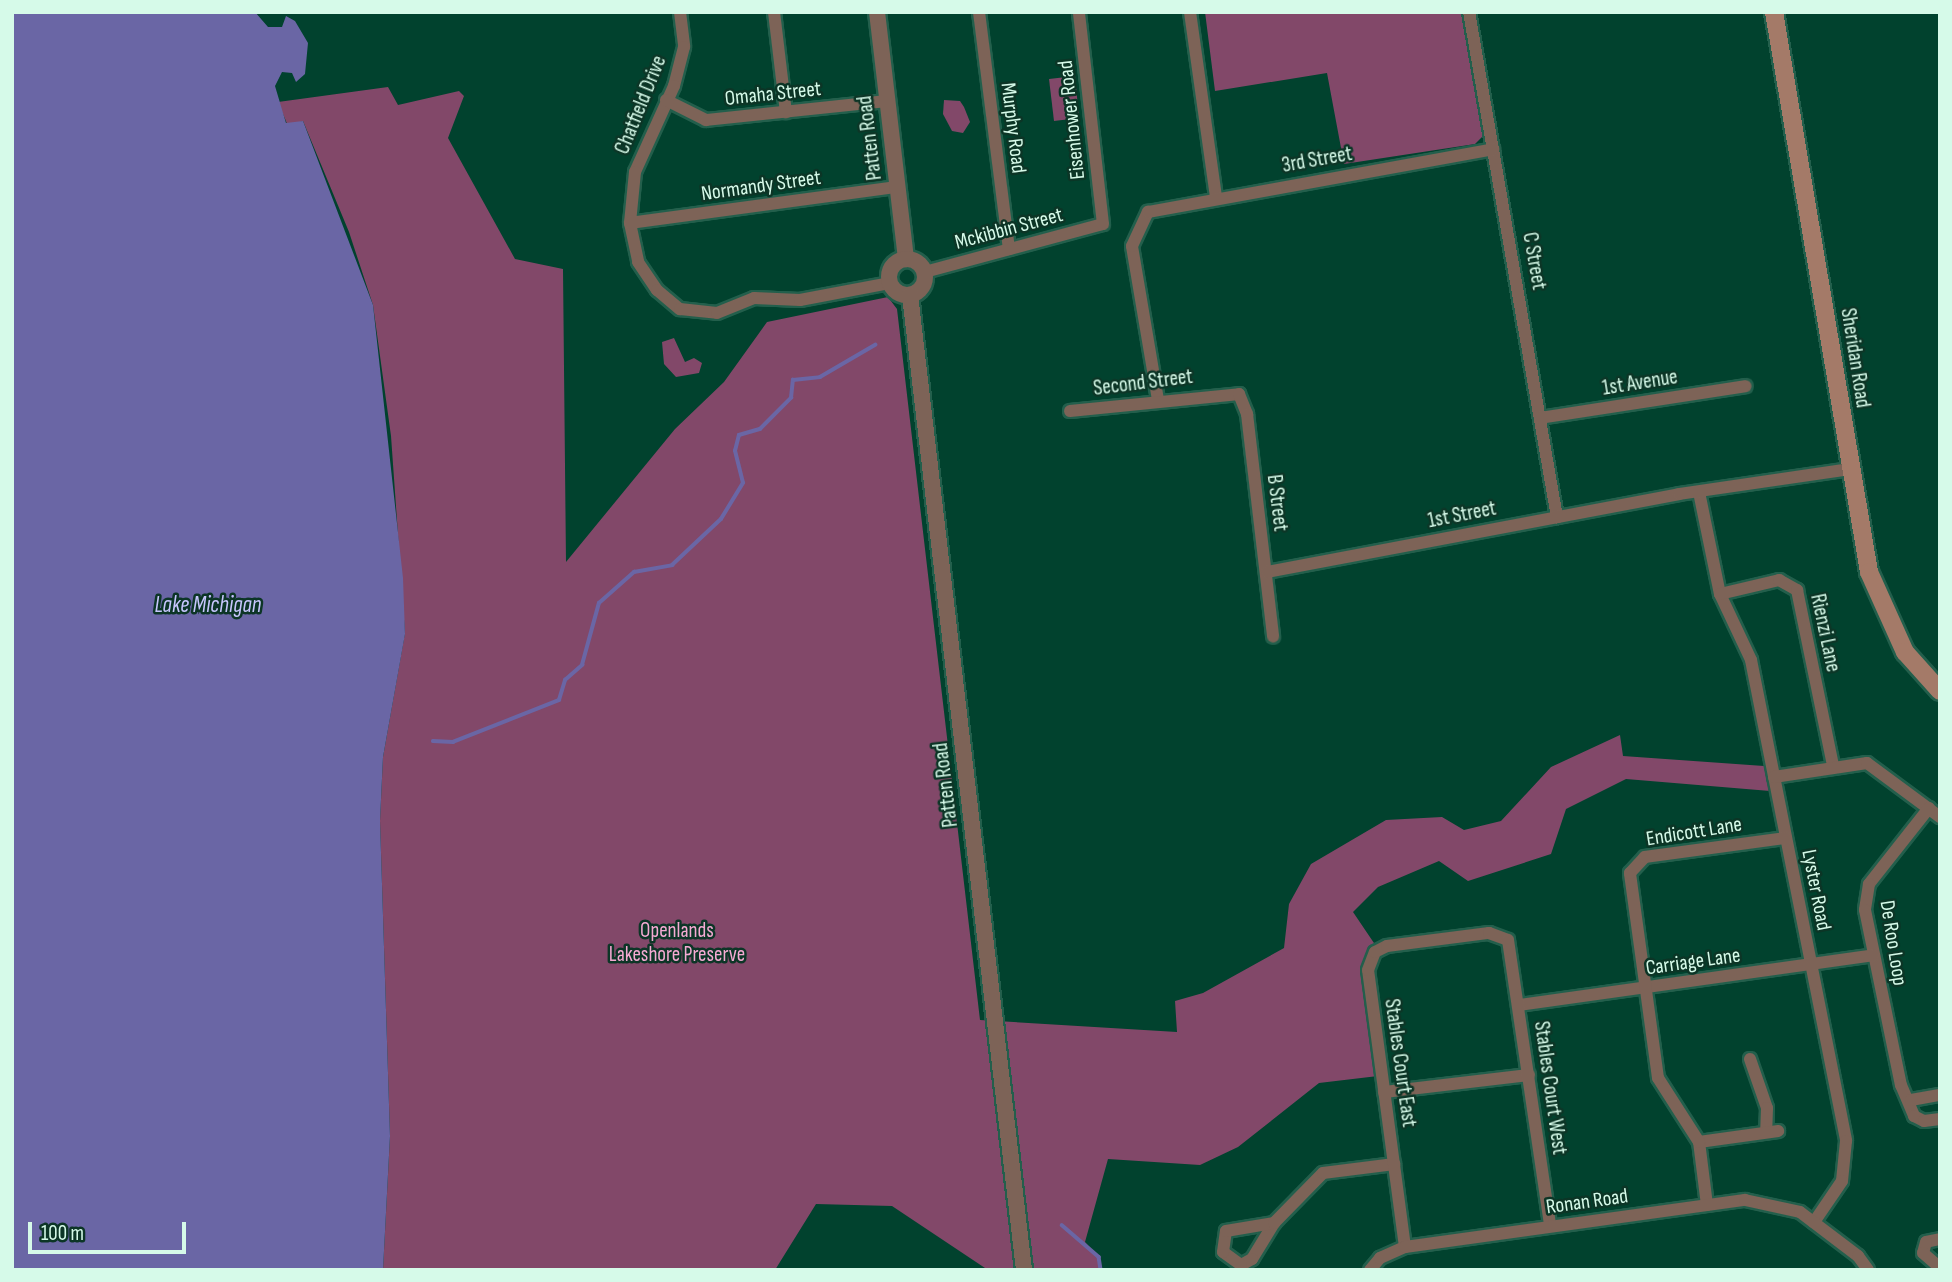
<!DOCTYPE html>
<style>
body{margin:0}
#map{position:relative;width:1952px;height:1282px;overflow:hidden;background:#01422e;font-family:"Sofia Sans Condensed",sans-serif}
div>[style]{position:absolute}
.green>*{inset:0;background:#824869}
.water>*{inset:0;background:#6a66a5}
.stream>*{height:3.5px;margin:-1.75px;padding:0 1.75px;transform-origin:1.75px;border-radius:1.75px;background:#6a66a5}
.roads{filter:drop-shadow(2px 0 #235f4c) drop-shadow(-2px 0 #235f4c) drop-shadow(0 2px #235f4c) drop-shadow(0 -2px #235f4c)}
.minor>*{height:12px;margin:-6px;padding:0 6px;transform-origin:6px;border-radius:6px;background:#7d6357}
.tertiary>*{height:16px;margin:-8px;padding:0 8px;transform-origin:8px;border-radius:8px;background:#7d6357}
.tertiary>.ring{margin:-8px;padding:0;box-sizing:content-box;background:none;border:16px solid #7d6357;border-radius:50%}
.secondary>*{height:18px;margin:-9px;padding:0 9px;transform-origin:9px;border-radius:9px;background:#a47a68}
span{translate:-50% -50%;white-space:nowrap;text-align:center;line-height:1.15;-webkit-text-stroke:5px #0c3526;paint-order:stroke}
.street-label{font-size:21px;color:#d6fae9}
.park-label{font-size:21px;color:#f5aad3}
.water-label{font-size:23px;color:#c7c6fd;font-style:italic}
.frame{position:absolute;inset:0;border:14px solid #d6fae9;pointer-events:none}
.scale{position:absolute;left:28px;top:1222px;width:158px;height:32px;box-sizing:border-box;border:4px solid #d6fae9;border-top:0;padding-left:9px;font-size:21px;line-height:24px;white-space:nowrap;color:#d6fae9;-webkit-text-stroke:5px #0c3526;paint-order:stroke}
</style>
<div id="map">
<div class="green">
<div style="clip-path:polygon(1205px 12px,1464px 12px,1483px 136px,1475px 144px,1344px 164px,1327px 73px,1215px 91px)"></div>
<div style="clip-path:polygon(1075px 76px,1079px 118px,1054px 121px,1049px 79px)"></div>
<div style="clip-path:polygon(388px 87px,398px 105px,459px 91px,464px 96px,448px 138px,515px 259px,563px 269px,566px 562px,675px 429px,724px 382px,767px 322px,888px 297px,897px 309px,980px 1020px,1177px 1032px,1175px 1001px,1203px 993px,1284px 948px,1289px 904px,1311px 864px,1386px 820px,1442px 817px,1464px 830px,1501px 821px,1551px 767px,1620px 735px,1623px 756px,1764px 766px,1770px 791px,1626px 779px,1566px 809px,1551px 854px,1468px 881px,1439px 861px,1378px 887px,1353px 912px,1376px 946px,1364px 968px,1378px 1076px,1319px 1083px,1238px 1147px,1200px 1165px,1108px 1159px,1085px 1242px,1099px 1257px,1101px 1270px,988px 1270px,892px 1206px,816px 1204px,775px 1270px,383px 1270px,390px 1136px,380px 821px,383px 757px,405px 633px,391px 436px,373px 305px,349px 232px,303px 121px,288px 126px,278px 102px)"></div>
<div style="clip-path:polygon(944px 100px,960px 101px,964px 107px,970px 122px,963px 133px,952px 131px,943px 114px)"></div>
<div style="clip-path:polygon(674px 338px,685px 362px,694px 358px,702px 363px,699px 373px,676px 377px,664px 364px,662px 342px)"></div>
</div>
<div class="water">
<div style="clip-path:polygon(12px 12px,255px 12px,268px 27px,282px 27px,286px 16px,295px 21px,308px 43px,305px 74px,296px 82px,292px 73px,282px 72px,275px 86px,286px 123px,303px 121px,373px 305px,403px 578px,405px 634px,383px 757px,380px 821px,390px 1136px,383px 1270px,12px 1270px)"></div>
</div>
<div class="stream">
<div style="left:433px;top:741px;width:20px;rotate:3deg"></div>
<div style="left:453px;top:742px;width:114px;rotate:-21.6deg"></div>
<div style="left:559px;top:700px;width:21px;rotate:-73deg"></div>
<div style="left:565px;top:680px;width:23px;rotate:-41deg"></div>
<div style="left:582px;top:665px;width:64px;rotate:-74.7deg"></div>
<div style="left:599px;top:603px;width:47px;rotate:-41.5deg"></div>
<div style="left:634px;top:572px;width:39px;rotate:-10deg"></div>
<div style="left:672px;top:565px;width:67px;rotate:-43.2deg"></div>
<div style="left:721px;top:519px;width:42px;rotate:-58.6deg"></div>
<div style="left:743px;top:483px;width:33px;rotate:-104deg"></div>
<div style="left:735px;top:451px;width:16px;rotate:-76deg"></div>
<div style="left:739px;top:435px;width:22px;rotate:-16deg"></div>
<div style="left:760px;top:429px;width:44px;rotate:-45deg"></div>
<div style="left:791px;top:398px;width:18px;rotate:-84deg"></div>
<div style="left:793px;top:380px;width:27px;rotate:-6deg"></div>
<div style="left:820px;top:377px;width:64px;rotate:-30.2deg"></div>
<div style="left:1062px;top:1225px;width:49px;rotate:40.9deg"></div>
<div style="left:1099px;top:1257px;width:13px;rotate:81deg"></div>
</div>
<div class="roads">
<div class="minor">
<div style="left:680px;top:12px;width:35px;rotate:83deg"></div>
<div style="left:684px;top:47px;width:40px;rotate:104.4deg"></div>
<div style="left:674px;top:86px;width:94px;rotate:114.4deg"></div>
<div style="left:635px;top:172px;width:51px;rotate:95.6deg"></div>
<div style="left:630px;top:223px;width:40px;rotate:78deg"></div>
<div style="left:638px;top:262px;width:34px;rotate:56deg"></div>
<div style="left:657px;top:290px;width:30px;rotate:40deg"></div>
<div style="left:680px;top:309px;width:37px;rotate:6deg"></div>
<div style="left:717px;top:313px;width:40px;rotate:-22deg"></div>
<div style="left:754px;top:298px;width:46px;rotate:2.5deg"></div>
<div style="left:800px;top:300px;width:92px;rotate:-10.7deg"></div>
<div style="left:774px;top:12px;width:101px;rotate:83.2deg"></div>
<div style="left:979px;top:12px;width:239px;rotate:82.8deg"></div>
<div style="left:1190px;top:12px;width:187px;rotate:82deg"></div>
<div style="left:1469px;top:12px;width:513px;rotate:80.12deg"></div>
<div style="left:666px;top:100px;width:45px;rotate:26.6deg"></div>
<div style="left:706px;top:120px;width:183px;rotate:-6deg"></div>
<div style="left:630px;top:223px;width:269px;rotate:-7.7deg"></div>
<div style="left:925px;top:272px;width:184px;rotate:-15.1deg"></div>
<div style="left:1103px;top:224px;width:213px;rotate:-96.5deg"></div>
<div style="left:1158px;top:400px;width:156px;rotate:-99.6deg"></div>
<div style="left:1132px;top:246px;width:38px;rotate:-65deg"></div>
<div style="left:1148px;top:212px;width:351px;rotate:-10.3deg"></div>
<div style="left:1070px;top:411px;width:170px;rotate:-5.7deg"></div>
<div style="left:1239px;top:394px;width:22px;rotate:68deg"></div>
<div style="left:1247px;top:414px;width:224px;rotate:83.3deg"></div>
<div style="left:1540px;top:418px;width:208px;rotate:-8.8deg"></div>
<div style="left:1699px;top:492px;width:104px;rotate:78.4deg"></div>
<div style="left:1720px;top:594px;width:73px;rotate:64.8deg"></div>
<div style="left:1751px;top:660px;width:490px;rotate:78.8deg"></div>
<div style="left:1846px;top:1141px;width:40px;rotate:95.7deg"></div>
<div style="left:1842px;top:1181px;width:50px;rotate:124.3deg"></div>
<div style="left:1267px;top:572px;width:419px;rotate:-10.7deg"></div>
<div style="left:1679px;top:494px;width:174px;rotate:-8.3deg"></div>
<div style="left:1720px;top:594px;width:61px;rotate:-13.3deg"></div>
<div style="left:1779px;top:580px;width:21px;rotate:29deg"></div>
<div style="left:1797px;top:590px;width:179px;rotate:78.4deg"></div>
<div style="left:1774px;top:777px;width:94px;rotate:-8.6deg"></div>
<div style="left:1867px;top:763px;width:91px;rotate:36.5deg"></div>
<div style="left:1929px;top:808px;width:97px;rotate:128.3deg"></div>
<div style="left:1869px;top:884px;width:26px;rotate:99deg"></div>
<div style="left:1865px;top:910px;width:179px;rotate:78.4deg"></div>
<div style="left:1901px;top:1085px;width:34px;rotate:67deg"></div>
<div style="left:1914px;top:1116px;width:11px;rotate:27deg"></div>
<div style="left:1924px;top:1121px;width:16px;rotate:-7deg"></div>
<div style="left:1519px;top:1005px;width:358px;rotate:-8deg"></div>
<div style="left:1750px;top:1059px;width:52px;rotate:70.9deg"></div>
<div style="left:1767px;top:1108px;width:24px;rotate:92deg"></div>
<div style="left:1384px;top:1092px;width:146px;rotate:-6.7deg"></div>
<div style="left:1911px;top:1100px;width:29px;rotate:-10deg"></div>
<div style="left:1699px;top:1142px;width:80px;rotate:-7.9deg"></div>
<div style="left:1707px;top:1205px;width:64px;rotate:-97.2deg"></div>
<div style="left:1699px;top:1142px;width:76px;rotate:-122.6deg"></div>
<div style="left:1658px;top:1078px;width:207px;rotate:-97.8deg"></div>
<div style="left:1630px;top:873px;width:22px;rotate:-47deg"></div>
<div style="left:1645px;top:857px;width:142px;rotate:-7.7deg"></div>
<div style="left:1274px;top:1223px;width:42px;rotate:121.4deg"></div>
<div style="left:1252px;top:1259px;width:13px;rotate:151deg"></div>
<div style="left:1241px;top:1265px;width:22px;rotate:-144deg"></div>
<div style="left:1223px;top:1252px;width:21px;rotate:-82deg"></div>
<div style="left:1226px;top:1231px;width:49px;rotate:-9.5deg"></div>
<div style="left:1274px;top:1223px;width:70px;rotate:-45.6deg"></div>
<div style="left:1323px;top:1173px;width:72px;rotate:-7.2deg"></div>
<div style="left:1940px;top:1239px;width:14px;rotate:168deg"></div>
<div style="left:1926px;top:1242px;width:11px;rotate:105deg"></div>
<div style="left:1923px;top:1253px;width:23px;rotate:41deg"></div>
<div style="left:1405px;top:1247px;width:279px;rotate:-97.6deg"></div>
<div style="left:1368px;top:970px;width:19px;rotate:-69deg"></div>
<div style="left:1375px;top:952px;width:13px;rotate:-27deg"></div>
<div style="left:1387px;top:946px;width:103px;rotate:-7.3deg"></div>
<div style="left:1489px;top:933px;width:20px;rotate:20deg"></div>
<div style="left:1508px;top:940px;width:289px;rotate:81.6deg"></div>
<div style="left:1370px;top:1270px;width:16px;rotate:-50deg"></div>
<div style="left:1380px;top:1258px;width:27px;rotate:-24deg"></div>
<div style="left:1405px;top:1247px;width:343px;rotate:-7.9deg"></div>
<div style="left:1745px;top:1200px;width:56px;rotate:12.3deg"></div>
<div style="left:1800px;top:1212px;width:73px;rotate:37.2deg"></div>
<div style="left:1858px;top:1256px;width:17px;rotate:54deg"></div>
</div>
<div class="tertiary">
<div style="left:877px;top:12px;width:249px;rotate:83.3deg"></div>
<div class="ring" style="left:889px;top:259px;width:20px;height:20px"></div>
<div style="left:910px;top:295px;width:982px;rotate:83.33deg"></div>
</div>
<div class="secondary">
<div style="left:1774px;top:12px;width:568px;rotate:80.37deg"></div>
<div style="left:1869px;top:572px;width:88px;rotate:65.8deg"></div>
<div style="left:1905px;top:652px;width:52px;rotate:48.1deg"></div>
</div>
</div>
<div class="street-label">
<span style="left:773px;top:94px;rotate:-6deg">Omaha Street</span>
<span style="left:641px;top:105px;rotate:-68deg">Chatfield Drive</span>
<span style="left:1072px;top:120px;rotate:-96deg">Eisenhower Road</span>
<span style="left:1013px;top:128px;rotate:83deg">Murphy Road</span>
<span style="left:870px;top:138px;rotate:-97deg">Patten Road</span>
<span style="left:1317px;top:160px;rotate:-10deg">3rd Street</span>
<span style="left:761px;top:186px;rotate:-8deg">Normandy Street</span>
<span style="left:1009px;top:229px;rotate:-15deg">Mckibbin Street</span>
<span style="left:1534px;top:261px;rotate:80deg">C Street</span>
<span style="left:1855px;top:358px;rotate:81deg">Sheridan Road</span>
<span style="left:1143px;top:383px;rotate:-7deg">Second Street</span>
<span style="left:1640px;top:383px;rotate:-9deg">1st Avenue</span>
<span style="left:1277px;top:503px;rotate:83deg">B Street</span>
<span style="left:1462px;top:515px;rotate:-11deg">1st Street</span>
<span style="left:1825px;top:633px;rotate:78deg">Rienzi Lane</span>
<span style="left:946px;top:785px;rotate:-97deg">Patten Road</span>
<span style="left:1694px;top:832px;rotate:-9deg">Endicott Lane</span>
<span style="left:1816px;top:890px;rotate:79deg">Lyster Road</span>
<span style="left:1893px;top:943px;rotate:81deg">De Roo Loop</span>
<span style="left:1693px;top:962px;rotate:-8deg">Carriage Lane</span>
<span style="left:1400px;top:1063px;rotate:82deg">Stables Court East</span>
<span style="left:1550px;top:1088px;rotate:82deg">Stables Court West</span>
<span style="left:1587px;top:1202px;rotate:-8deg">Ronan Road</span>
</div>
<div class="park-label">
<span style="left:677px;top:943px">Openlands<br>Lakeshore Preserve</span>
</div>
<div class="water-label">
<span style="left:208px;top:605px">Lake Michigan</span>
</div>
<div class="frame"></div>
<div class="scale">100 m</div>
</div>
